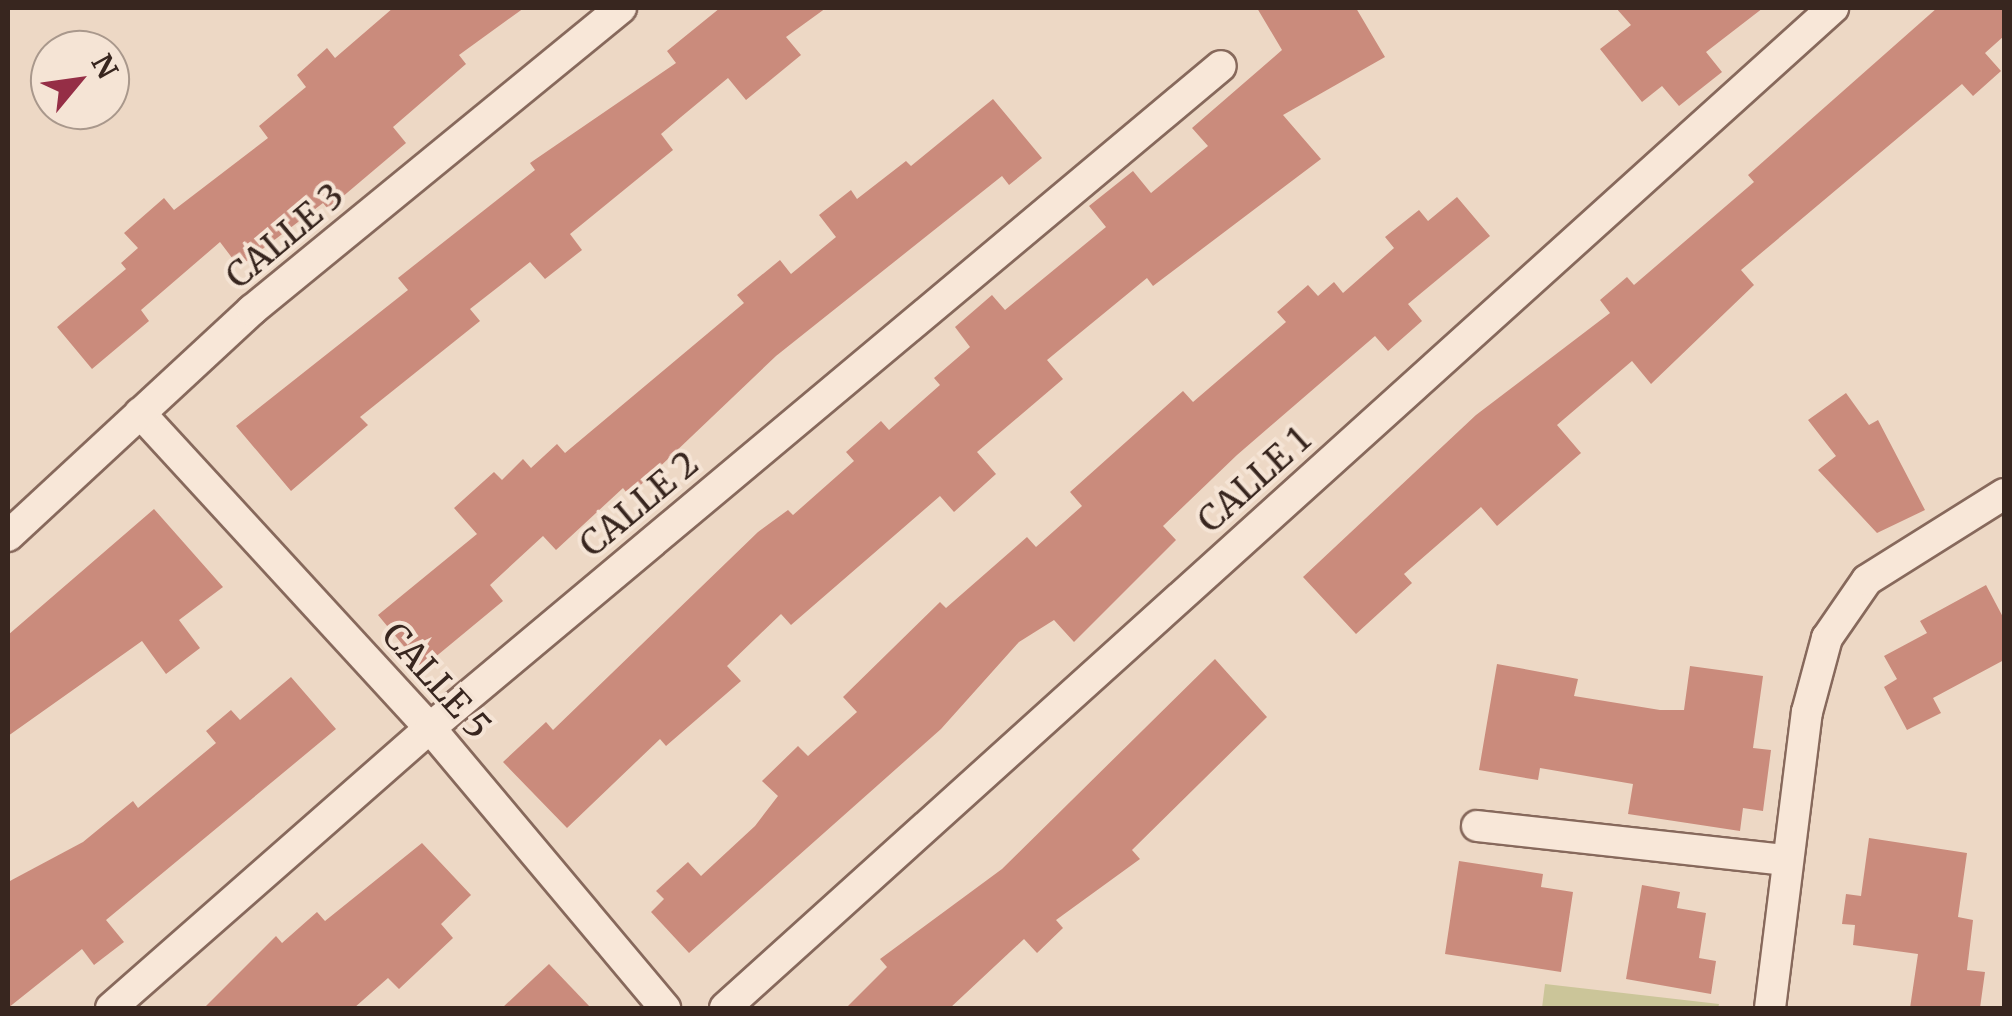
<!DOCTYPE html>
<style>
body{margin:0}
#map{position:relative;width:2012px;height:1016px;overflow:hidden;background:#edd8c5;font-family:Merriweather,serif}
div>[style]{position:absolute}
.green>*{inset:0;background:#cbc599}
.building>*{inset:0;background:#ca8b7c}
.roads{filter:drop-shadow(2px 0 #87695c) drop-shadow(-2px 0 #87695c) drop-shadow(0 2px #87695c) drop-shadow(0 -2px #87695c)}
.minor>*{height:30px;margin:-15px;padding:0 15px;transform-origin:15px;border-radius:15px;background:#f8e7d8}
span{translate:-50% -50%;white-space:nowrap;text-align:center;line-height:1.15;-webkit-text-stroke:8px #f5e4d5;paint-order:stroke}
.street-label{font-size:35px;color:#38261f}
.frame{position:absolute;inset:0;border:10px solid #38261f;pointer-events:none}
.north{position:absolute;left:30px;top:30px;width:100px;height:100px;box-sizing:border-box;background:#f5e4d5;border:2px solid #a9988c;border-radius:50%;rotate:61deg;font-size:28px;font-weight:700;line-height:40px;text-align:center;color:#38261f}
.north::after{content:'';display:block;margin:auto;width:35px;height:45px;background:#952e46;clip-path:polygon(50% 0,100% 100%,50% 72%,0 100%)}
</style>
<div id="map">
<div class="green">
<div style="clip-path:polygon(1545px 984px,1719px 1004px,1718px 1008px,1542px 1008px)"></div>
</div>
<div class="building">
<div style="clip-path:polygon(393px 8px,524px 8px,459px 55px,466px 64px,393px 127px,406px 143px,328px 209px,323px 203px,239px 267px,220px 242px,141px 310px,149px 321px,92px 369px,57px 327px,126px 269px,121px 263px,138px 248px,124px 233px,164px 198px,174px 210px,268px 138px,259px 126px,306px 87px,297px 75px,327px 48px,335px 58px)"></div>
<div style="clip-path:polygon(720px 8px,826px 8px,786px 37px,801px 55px,746px 100px,728px 78px,681px 117px,661px 134px,673px 150px,570px 234px,582px 250px,545px 279px,530px 262px,470px 309px,480px 321px,360px 417px,368px 425px,291px 491px,236px 426px,408px 290px,398px 278px,535px 170px,530px 163px,676px 63px,667px 51px)"></div>
<div style="clip-path:polygon(1257px 8px,1356px 8px,1385px 57px,1283px 115px,1321px 159px,1153px 286px,1147px 278px,1047px 360px,1063px 379px,977px 452px,996px 474px,954px 512px,940px 496px,791px 625px,781px 614px,727px 666px,741px 681px,666px 746px,660px 739px,567px 828px,503px 762px,546px 722px,553px 730px,758px 532px,788px 510px,793px 515px,854px 461px,846px 452px,881px 421px,889px 430px,940px 385px,934px 378px,970px 347px,955px 327px,992px 295px,1005px 310px,1106px 227px,1089px 206px,1133px 171px,1151px 193px,1208px 146px,1192px 128px,1282px 50px)"></div>
<div style="clip-path:polygon(1616px 8px,1763px 8px,1706px 52px,1722px 72px,1679px 106px,1662px 86px,1642px 102px,1600px 49px,1631px 25px)"></div>
<div style="clip-path:polygon(1937px 8px,2004px 8px,2004px 36px,1985px 53px,2001px 71px,1973px 96px,1962px 84px,1741px 270px,1754px 285px,1651px 384px,1632px 361px,1557px 425px,1581px 453px,1497px 526px,1481px 507px,1404px 574px,1412px 583px,1356px 634px,1303px 577px,1476px 415px,1610px 313px,1600px 300px,1627px 277px,1634px 285px,1754px 182px,1748px 175px)"></div>
<div style="clip-path:polygon(993px 99px,1042px 158px,1009px 185px,1002px 176px,776px 356px,629px 496px,623px 488px,556px 550px,543px 536px,490px 585px,503px 601px,422px 668px,378px 615px,477px 534px,454px 508px,494px 472px,502px 480px,523px 459px,531px 468px,557px 444px,565px 453px,744px 303px,737px 295px,780px 260px,791px 274px,836px 237px,819px 215px,851px 190px,857px 199px,906px 161px,911px 166px)"></div>
<div style="clip-path:polygon(1457px 197px,1490px 236px,1408px 304px,1422px 321px,1388px 351px,1375px 336px,1237px 455px,1163px 526px,1176px 540px,1074px 642px,1054px 620px,1019px 642px,941px 729px,689px 953px,651px 912px,664px 899px,656px 891px,688px 862px,701px 876px,755px 826px,778px 796px,762px 781px,798px 746px,808px 756px,857px 712px,843px 697px,940px 602px,946px 608px,1027px 537px,1036px 547px,1082px 506px,1070px 492px,1183px 391px,1193px 402px,1286px 322px,1277px 312px,1308px 285px,1318px 296px,1334px 282px,1343px 293px,1394px 248px,1385px 237px,1419px 210px,1428px 221px)"></div>
<div style="clip-path:polygon(1846px 393px,1869px 425px,1878px 420px,1925px 510px,1877px 533px,1818px 470px,1836px 456px,1808px 420px)"></div>
<div style="clip-path:polygon(154px 509px,223px 587px,179px 620px,200px 648px,166px 674px,142px 641px,8px 736px,8px 635px)"></div>
<div style="clip-path:polygon(1986px 585px,2004px 619px,2004px 660px,1933px 698px,1941px 713px,1907px 730px,1884px 687px,1897px 679px,1884px 656px,1927px 633px,1920px 621px)"></div>
<div style="clip-path:polygon(1215px 659px,1267px 717px,1132px 850px,1140px 859px,1056px 920px,1063px 928px,1037px 953px,1024px 939px,950px 1008px,846px 1008px,887px 967px,880px 959px,1002px 869px)"></div>
<div style="clip-path:polygon(1497px 664px,1578px 679px,1574px 696px,1660px 710px,1684px 710px,1690px 666px,1763px 676px,1753px 748px,1771px 750px,1763px 811px,1743px 808px,1740px 831px,1628px 814px,1633px 784px,1540px 768px,1538px 780px,1479px 770px)"></div>
<div style="clip-path:polygon(291px 677px,336px 729px,106px 920px,124px 942px,94px 965px,82px 949px,8px 1008px,8px 882px,83px 842px,133px 801px,138px 808px,216px 743px,206px 731px,231px 710px,240px 720px)"></div>
<div style="clip-path:polygon(1869px 838px,1967px 853px,1958px 917px,1973px 920px,1967px 970px,1985px 972px,1980px 1008px,1910px 1008px,1918px 954px,1853px 945px,1855px 925px,1842px 924px,1846px 894px,1861px 896px)"></div>
<div style="clip-path:polygon(422px 843px,471px 895px,441px 924px,453px 938px,399px 989px,388px 978px,354px 1008px,204px 1008px,276px 936px,282px 943px,317px 912px,325px 921px)"></div>
<div style="clip-path:polygon(1459px 861px,1543px 874px,1541px 887px,1573px 892px,1561px 972px,1445px 954px)"></div>
<div style="clip-path:polygon(1642px 885px,1680px 892px,1677px 908px,1706px 913px,1699px 958px,1716px 961px,1711px 994px,1626px 979px)"></div>
<div style="clip-path:polygon(549px 964px,591px 1008px,502px 1008px)"></div>
</div>
<div class="roads">
<div class="minor">
<div style="left:140px;top:413px;width:428px;rotate:47.4deg"></div>
<div style="left:430px;top:728px;width:366px;rotate:50deg"></div>
<div style="left:8px;top:536px;width:333px;rotate:-42.8deg"></div>
<div style="left:252px;top:310px;width:477px;rotate:-39.3deg"></div>
<div style="left:1477px;top:826px;width:312px;rotate:6.3deg"></div>
<div style="left:111px;top:1008px;width:424px;rotate:-41.3deg"></div>
<div style="left:430px;top:728px;width:1031px;rotate:-39.93deg"></div>
<div style="left:725px;top:1008px;width:1493px;rotate:-42.07deg"></div>
<div style="left:1770px;top:1008px;width:298px;rotate:-82.9deg"></div>
<div style="left:1807px;top:712px;width:77px;rotate:-74.9deg"></div>
<div style="left:1827px;top:638px;width:70px;rotate:-55.4deg"></div>
<div style="left:1867px;top:580px;width:162px;rotate:-32.1deg"></div>
</div>
</div>
<div class="street-label">
<span style="left:285px;top:236px;rotate:-40deg">CALLE 3</span>
<span style="left:1254px;top:480px;rotate:-42deg">CALLE 1</span>
<span style="left:639px;top:504px;rotate:-40deg">CALLE 2</span>
<span style="left:436px;top:681px;rotate:48deg">CALLE 5</span>
</div>
<div class="frame"></div>
<div class="north">N</div>
</div>
